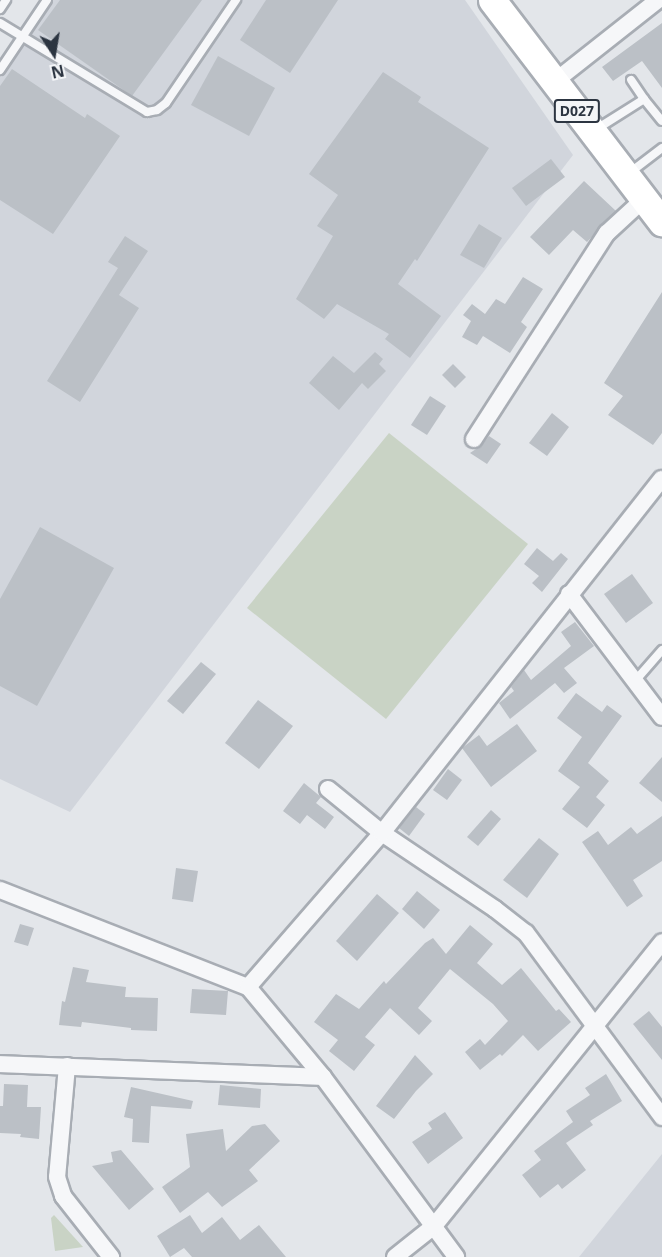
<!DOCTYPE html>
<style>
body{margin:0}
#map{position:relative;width:662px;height:1257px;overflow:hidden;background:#e3e6ea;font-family:"Noto Sans",sans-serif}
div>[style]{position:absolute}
.built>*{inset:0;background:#d1d5dc}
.green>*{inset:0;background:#c9d3c5}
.building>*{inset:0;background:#bbc0c6}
.roads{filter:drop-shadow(2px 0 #a8adb4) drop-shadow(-2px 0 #a8adb4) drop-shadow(0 2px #a8adb4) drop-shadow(0 -2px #a8adb4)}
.lane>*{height:8px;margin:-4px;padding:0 4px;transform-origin:4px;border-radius:4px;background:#f6f7f9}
.street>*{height:16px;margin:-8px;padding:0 8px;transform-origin:8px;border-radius:8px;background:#f6f7f9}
.primary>*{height:27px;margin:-13.5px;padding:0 13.5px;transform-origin:13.5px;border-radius:13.5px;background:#fff}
span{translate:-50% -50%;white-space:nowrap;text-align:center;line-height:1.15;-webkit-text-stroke:4.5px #f3f5f7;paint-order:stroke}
.shield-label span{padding:2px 4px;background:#f3f5f7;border:2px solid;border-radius:4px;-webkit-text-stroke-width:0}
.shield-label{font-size:14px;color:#2c3541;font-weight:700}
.north{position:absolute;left:24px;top:24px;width:60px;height:60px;-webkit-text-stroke:4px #f3f5f7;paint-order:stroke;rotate:168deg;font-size:16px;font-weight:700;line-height:24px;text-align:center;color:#2c3541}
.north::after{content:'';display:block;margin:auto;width:21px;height:27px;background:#2c3541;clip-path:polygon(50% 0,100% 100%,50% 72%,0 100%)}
</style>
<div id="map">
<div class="built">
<div style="clip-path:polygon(40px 0,465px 0,573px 155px,70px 812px,0 779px,0 60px)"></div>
<div style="clip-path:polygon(662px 1154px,662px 1257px,579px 1257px)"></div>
</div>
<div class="green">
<div style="clip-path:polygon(389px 433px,528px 544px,386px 719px,247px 608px)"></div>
<div style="clip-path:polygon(54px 1215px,83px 1247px,55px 1251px,51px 1218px)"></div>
</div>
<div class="building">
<div style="clip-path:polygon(60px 0,202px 0,132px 96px,38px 30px)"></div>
<div style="clip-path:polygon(266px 0,338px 0,290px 73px,240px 40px)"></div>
<div style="clip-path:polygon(662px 23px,662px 88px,642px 61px,613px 81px,602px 67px)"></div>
<div style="clip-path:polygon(218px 56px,275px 88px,249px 136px,191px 105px)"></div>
<div style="clip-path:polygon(12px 69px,85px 118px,87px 114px,120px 136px,53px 234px,0 200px,0 86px)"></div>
<div style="clip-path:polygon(383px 72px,421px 97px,418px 102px,489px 148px,417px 261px,415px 259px,398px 284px,441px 316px,410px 358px,385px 339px,389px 334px,337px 304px,324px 319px,296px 299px,333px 236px,317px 226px,338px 195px,309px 174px)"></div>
<div style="clip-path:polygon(551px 159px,565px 177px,526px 206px,512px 188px)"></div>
<div style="clip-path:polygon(584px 181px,616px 211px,587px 242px,573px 230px,549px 255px,530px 237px)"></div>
<div style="clip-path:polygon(479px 224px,502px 238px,484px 268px,460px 255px)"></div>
<div style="clip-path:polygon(125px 236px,148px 251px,119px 295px,139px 308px,80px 402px,47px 381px,118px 268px,108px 262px)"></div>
<div style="clip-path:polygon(523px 277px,543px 289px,521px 322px,527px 327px,510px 353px,483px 336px,477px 345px,462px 337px,471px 321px,463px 315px,472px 304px,485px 314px,496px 299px,505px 304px)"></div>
<div style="clip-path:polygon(662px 292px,662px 433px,653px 445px,608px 415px,623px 396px,604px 383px)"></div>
<div style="clip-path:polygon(375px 352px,383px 359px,379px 364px,386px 371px,368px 389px,362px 383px,339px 410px,309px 383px,333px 356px,354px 373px)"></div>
<div style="clip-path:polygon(453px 364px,466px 377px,455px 388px,442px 375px)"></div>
<div style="clip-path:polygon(430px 396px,446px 406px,427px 435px,411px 425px)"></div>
<div style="clip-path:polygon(552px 413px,569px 427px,547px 456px,529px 443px)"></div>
<div style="clip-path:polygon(489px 436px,501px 444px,487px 464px,470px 453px,482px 445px)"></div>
<div style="clip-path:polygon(40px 527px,114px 568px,37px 706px,0 686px,0 599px)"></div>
<div style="clip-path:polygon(537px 548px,553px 561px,561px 553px,568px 559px,542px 592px,532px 583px,539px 576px,524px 564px)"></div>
<div style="clip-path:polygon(632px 574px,653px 603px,626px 623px,604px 594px)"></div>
<div style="clip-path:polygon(575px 622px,594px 646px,564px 668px,577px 683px,564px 693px,555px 683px,510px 719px,499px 703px,514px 691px,511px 687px,524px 670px,531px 680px,571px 646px,561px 632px)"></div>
<div style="clip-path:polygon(201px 662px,216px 674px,183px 714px,167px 701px)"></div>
<div style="clip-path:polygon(576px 693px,602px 712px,607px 705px,622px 716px,588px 763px,609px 781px,596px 797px,605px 805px,587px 828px,562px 809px,580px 787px,558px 771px,582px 737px,557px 718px)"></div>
<div style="clip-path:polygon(258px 700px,293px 726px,259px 769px,225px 743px)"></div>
<div style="clip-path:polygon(517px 724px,537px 751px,491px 787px,462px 748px,479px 735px,487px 746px)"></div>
<div style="clip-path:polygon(662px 757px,662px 802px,639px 783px)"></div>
<div style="clip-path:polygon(448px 769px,462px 780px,447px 800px,433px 790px)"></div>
<div style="clip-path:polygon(304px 783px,321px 797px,316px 803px,334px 817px,325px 829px,307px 815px,300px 824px,283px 811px)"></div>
<div style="clip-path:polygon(416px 807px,425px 814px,409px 836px,399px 828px)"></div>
<div style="clip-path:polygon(491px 810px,501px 819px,478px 846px,467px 837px)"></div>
<div style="clip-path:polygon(662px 816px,662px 861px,633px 880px,643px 896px,627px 907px,582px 842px,598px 831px,608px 845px,631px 827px,637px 834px)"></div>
<div style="clip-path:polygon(539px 838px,559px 854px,527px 898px,503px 880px)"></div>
<div style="clip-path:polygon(176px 868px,198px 871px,193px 902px,172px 899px)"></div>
<div style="clip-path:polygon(417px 891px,440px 910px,424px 929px,402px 909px)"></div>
<div style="clip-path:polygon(377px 894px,399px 913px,357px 961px,336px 941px)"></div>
<div style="clip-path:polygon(20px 924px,34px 928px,28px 946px,14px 942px)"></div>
<div style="clip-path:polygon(470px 925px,493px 944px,477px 963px,502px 985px,521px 968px,556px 1011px,559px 1009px,571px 1022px,538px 1051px,523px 1035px,502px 1056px,500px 1054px,480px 1070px,465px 1052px,480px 1039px,485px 1045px,508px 1021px,493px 1004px,450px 969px,418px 1008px,432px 1021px,419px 1035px,390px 1008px,365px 1037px,375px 1045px,354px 1071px,329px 1051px,338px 1040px,314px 1022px,336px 994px,359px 1009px,384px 981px,386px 984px,425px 943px,433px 938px,446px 954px)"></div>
<div style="clip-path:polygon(73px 967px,89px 970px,86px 982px,126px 987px,125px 997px,158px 998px,157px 1031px,131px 1030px,131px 1028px,82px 1022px,81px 1027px,59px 1025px,62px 1001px,65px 1002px)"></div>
<div style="clip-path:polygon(192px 989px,228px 991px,226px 1015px,190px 1013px)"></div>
<div style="clip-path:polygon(649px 1011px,662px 1027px,662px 1060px,633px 1024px)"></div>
<div style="clip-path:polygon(415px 1055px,433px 1074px,416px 1091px,394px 1119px,376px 1106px)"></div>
<div style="clip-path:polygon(606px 1074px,622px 1101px,590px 1121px,593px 1125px,566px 1143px,586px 1170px,562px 1189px,558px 1184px,540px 1198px,522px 1175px,541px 1160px,534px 1151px,573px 1122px,566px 1111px,590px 1095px,585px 1088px)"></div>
<div style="clip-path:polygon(4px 1084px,28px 1085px,27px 1107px,41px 1107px,39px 1139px,20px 1137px,21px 1134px,0 1133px,0 1106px,3px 1106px)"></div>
<div style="clip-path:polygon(220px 1085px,261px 1089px,260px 1108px,218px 1105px)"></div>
<div style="clip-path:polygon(131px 1087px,193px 1101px,191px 1109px,151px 1106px,149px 1143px,132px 1142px,133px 1119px,124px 1117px)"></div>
<div style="clip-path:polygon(445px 1112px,463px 1138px,428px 1164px,412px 1142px,432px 1129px,428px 1123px)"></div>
<div style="clip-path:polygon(265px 1124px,280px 1141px,249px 1170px,258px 1181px,222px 1207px,208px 1192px,180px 1213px,162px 1187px,190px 1167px,186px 1134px,223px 1129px,226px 1151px,252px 1126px)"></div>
<div style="clip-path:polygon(121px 1150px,154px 1189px,129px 1210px,92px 1166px,113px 1162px,111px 1152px)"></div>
<div style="clip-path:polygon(190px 1215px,202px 1233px,222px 1217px,240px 1240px,259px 1225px,286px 1257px,192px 1257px,184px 1248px,170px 1257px,157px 1236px)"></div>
</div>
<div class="roads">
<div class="lane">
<div style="left:0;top:9px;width:11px;rotate:-56deg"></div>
<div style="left:0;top:23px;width:172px;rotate:31.2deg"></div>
<div style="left:147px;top:112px;width:10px;rotate:-11deg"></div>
<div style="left:157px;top:110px;width:11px;rotate:-38deg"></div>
<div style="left:166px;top:103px;width:125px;rotate:-55.8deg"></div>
<div style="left:0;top:70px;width:84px;rotate:-56.1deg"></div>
<div style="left:644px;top:99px;width:28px;rotate:51deg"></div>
<div style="left:595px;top:130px;width:58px;rotate:-32.3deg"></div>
<div style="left:644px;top:99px;width:23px;rotate:-124deg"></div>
<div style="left:628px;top:174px;width:43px;rotate:-37.4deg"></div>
<div style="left:635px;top:681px;width:41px;rotate:-48.9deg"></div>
</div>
<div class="street">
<div style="left:554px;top:82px;width:132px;rotate:-38.3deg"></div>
<div style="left:474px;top:439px;width:245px;rotate:-57.2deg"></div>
<div style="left:607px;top:233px;width:50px;rotate:-42.6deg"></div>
<div style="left:569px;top:594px;width:154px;rotate:52.9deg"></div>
<div style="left:328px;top:789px;width:70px;rotate:39.2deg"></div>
<div style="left:382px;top:833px;width:136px;rotate:33.9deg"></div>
<div style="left:495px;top:909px;width:39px;rotate:38deg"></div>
<div style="left:526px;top:933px;width:229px;rotate:53.5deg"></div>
<div style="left:0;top:890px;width:266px;rotate:21.4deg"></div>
<div style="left:248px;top:987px;width:117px;rotate:50.2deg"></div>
<div style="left:323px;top:1077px;width:224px;rotate:53.5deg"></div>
<div style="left:248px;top:987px;width:204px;rotate:-49deg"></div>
<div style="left:382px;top:833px;width:451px;rotate:-51.7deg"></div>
<div style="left:0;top:1064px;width:323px;rotate:2.3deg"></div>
<div style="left:67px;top:1066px;width:111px;rotate:95.1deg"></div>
<div style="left:57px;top:1177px;width:20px;rotate:72deg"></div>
<div style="left:63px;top:1196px;width:78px;rotate:51.8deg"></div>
<div style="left:395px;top:1257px;width:50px;rotate:-38.5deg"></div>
<div style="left:434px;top:1226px;width:364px;rotate:-51.2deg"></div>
</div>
<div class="primary">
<div style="left:492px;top:0;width:280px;rotate:52.6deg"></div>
</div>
</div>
<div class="shield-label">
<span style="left:577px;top:111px">D027</span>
</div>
<div class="north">N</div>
</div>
